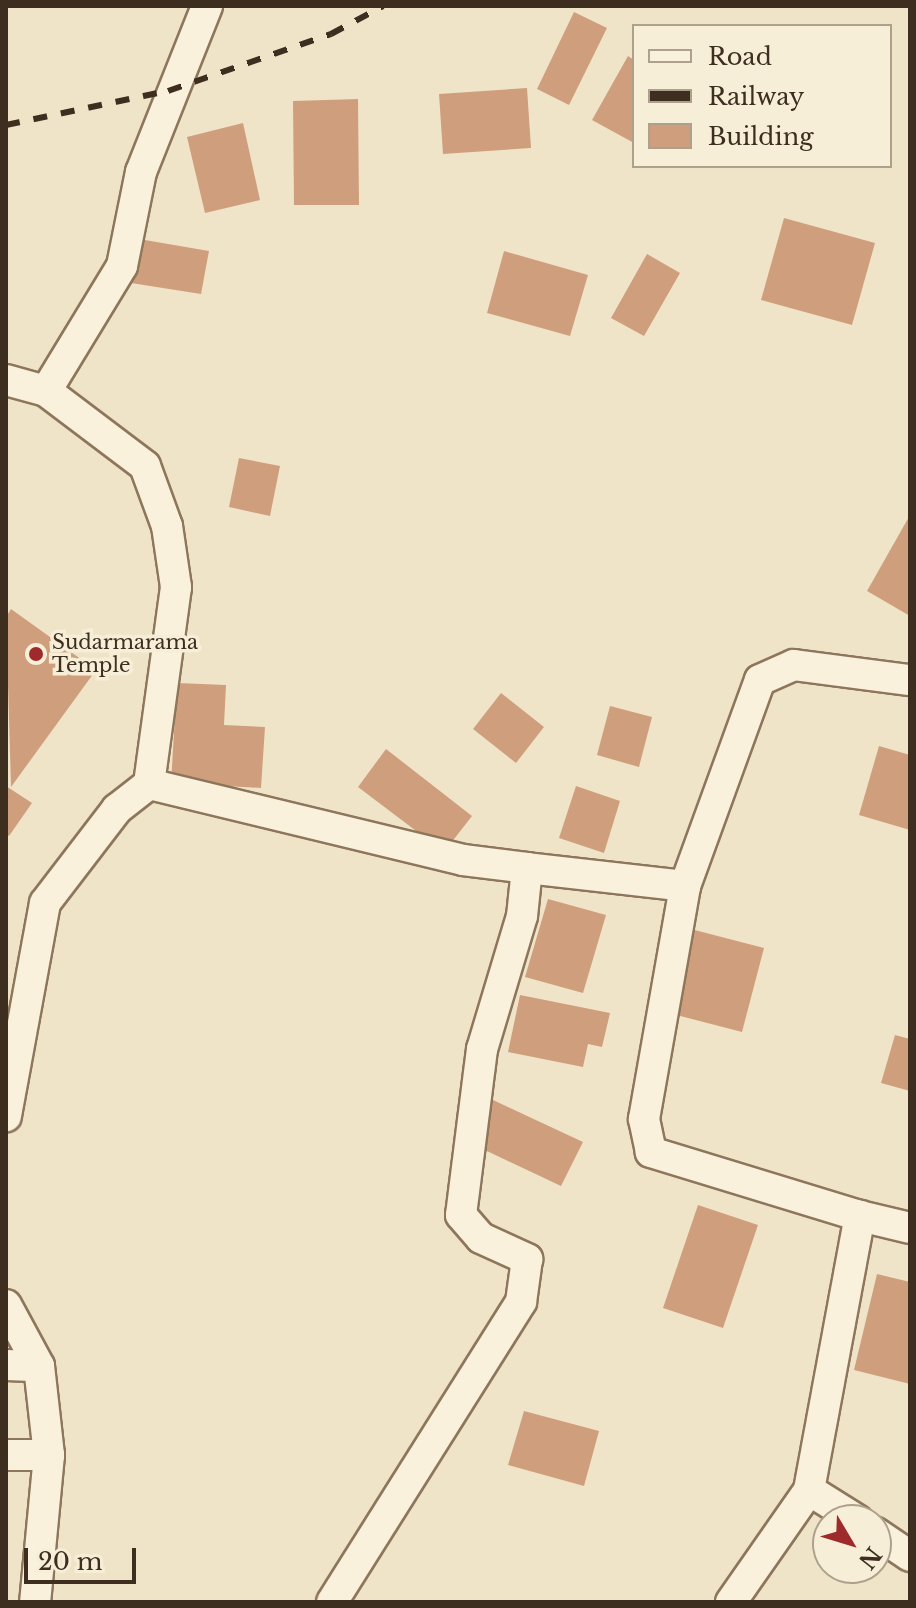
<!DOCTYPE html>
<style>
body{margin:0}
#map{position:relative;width:916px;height:1608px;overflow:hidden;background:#f0e4c8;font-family:"Libre Baskerville",serif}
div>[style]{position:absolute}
.building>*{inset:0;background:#cf9f7d}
.roads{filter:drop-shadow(2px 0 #8d765c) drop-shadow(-2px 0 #8d765c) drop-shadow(0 2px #8d765c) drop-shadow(0 -2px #8d765c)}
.street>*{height:30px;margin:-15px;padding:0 15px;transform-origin:15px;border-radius:15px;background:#faf1dc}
.rail>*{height:6px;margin-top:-3px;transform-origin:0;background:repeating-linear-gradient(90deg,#3d2e20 0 14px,transparent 0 28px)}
.dots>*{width:22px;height:22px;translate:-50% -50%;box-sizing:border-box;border:4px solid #f7eed8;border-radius:50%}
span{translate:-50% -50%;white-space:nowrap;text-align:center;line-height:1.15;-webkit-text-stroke:7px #f7eed8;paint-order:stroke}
.poi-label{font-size:20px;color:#3d2e20}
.left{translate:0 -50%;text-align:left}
.frame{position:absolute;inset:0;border:8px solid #3d2e20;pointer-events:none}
.legend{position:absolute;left:632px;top:24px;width:260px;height:144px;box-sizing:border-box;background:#f7eed8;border:2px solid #ada18e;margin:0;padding:10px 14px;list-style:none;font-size:24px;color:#3d2e20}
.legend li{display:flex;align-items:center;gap:16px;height:40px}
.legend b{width:40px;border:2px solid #ada18e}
.north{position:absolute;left:812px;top:1504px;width:80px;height:80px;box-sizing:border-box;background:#f7eed8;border:2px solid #ada18e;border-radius:50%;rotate:128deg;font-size:22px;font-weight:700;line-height:32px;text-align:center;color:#3d2e20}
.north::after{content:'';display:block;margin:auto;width:28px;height:36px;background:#9e2a2b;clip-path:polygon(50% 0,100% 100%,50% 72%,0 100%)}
.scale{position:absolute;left:24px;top:1548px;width:112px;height:36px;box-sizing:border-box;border:4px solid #3d2e20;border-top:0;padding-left:10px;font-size:24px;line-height:28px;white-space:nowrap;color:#3d2e20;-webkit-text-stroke:6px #f7eed8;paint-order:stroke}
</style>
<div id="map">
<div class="building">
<div style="clip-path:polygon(574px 12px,607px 28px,569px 105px,537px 89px)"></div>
<div style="clip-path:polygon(628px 56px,634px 60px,634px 143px,592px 120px)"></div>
<div style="clip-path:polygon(527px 88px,531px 148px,443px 154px,439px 94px)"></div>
<div style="clip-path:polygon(358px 99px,359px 205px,294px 205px,293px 101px)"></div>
<div style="clip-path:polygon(243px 123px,260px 200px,205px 213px,187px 137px)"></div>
<div style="clip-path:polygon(784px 218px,875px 243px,852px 325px,761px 300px)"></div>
<div style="clip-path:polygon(139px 239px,209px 251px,201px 294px,131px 283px)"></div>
<div style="clip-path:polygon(504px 251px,588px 275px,570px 336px,487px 313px)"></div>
<div style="clip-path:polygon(647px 254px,680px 273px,644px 336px,611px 318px)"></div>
<div style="clip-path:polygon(239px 458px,280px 466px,270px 516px,229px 507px)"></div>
<div style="clip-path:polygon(910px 515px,910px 616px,867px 591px)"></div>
<div style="clip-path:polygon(11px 609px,96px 670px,11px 787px,6px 617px)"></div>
<div style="clip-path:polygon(177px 683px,226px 685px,224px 725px,265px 727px,261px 788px,171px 783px)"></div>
<div style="clip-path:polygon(501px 693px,544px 727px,516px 763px,473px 729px)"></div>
<div style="clip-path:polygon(610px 706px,652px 717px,639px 767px,597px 755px)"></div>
<div style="clip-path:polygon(879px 746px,910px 755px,910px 830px,859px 815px)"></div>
<div style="clip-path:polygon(386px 749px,472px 816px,444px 852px,358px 787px)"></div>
<div style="clip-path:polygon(6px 786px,32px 803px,9px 836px,6px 834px)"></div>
<div style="clip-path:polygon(576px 786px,620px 801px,604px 853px,559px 838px)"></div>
<div style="clip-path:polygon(548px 899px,606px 915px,583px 993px,525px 977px)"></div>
<div style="clip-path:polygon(683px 927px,764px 948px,742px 1032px,661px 1011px)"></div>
<div style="clip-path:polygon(520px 995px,610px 1013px,602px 1047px,588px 1044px,583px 1067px,508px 1052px)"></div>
<div style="clip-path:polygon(895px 1035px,910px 1039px,910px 1091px,881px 1083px)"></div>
<div style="clip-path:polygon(491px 1099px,583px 1142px,561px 1186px,470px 1143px)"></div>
<div style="clip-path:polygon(698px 1205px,758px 1225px,723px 1328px,663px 1308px)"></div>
<div style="clip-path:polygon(877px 1274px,910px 1282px,910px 1384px,854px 1370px)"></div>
<div style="clip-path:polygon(524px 1411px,599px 1431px,584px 1486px,508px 1465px)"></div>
</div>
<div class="roads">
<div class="street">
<div style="left:6px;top:380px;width:41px;rotate:15.4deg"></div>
<div style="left:46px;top:391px;width:124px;rotate:37.1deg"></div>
<div style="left:145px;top:466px;width:64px;rotate:69.9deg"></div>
<div style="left:167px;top:526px;width:62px;rotate:81.6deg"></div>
<div style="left:176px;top:587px;width:199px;rotate:97.8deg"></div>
<div style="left:149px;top:784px;width:41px;rotate:142deg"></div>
<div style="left:117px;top:809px;width:118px;rotate:127.5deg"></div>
<div style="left:45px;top:903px;width:217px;rotate:100.4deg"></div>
<div style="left:46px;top:391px;width:146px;rotate:-58.7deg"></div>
<div style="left:122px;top:266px;width:96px;rotate:-78.6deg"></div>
<div style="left:141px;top:172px;width:179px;rotate:-68.3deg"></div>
<div style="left:149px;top:784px;width:323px;rotate:13.6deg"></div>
<div style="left:463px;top:860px;width:64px;rotate:7.1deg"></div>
<div style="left:527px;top:868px;width:48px;rotate:95.9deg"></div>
<div style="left:522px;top:916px;width:139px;rotate:106.7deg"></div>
<div style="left:482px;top:1049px;width:167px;rotate:97.2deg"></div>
<div style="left:461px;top:1215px;width:30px;rotate:49deg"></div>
<div style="left:481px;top:1238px;width:51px;rotate:24.5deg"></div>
<div style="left:527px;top:1259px;width:43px;rotate:97.9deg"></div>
<div style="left:521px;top:1302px;width:355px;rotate:122.2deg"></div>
<div style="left:527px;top:868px;width:159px;rotate:6.5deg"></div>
<div style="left:860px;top:1216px;width:219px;rotate:-163deg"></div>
<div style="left:651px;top:1152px;width:34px;rotate:-102deg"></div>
<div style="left:644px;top:1119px;width:237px;rotate:-80deg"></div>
<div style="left:685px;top:886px;width:219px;rotate:-70deg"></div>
<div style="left:760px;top:680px;width:37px;rotate:-24deg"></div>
<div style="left:794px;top:665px;width:117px;rotate:7.4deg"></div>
<div style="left:6px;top:1305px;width:69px;rotate:61.6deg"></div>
<div style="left:39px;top:1366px;width:90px;rotate:83.6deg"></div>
<div style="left:49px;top:1455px;width:148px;rotate:95.4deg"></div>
<div style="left:6px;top:1365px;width:33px;rotate:2deg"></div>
<div style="left:6px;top:1455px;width:43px"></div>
<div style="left:809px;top:1490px;width:279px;rotate:-79.5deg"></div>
<div style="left:860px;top:1216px;width:51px;rotate:13.5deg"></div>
<div style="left:876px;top:1533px;width:41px;rotate:34.1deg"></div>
<div style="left:731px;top:1602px;width:136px;rotate:-55.1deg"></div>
<div style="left:809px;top:1490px;width:57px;rotate:32deg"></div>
</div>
</div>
<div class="rail">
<div style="left:6px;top:125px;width:166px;rotate:-11.9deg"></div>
<div style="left:168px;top:91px;width:173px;rotate:-19.3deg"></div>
<div style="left:331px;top:34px;width:59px;rotate:-28.3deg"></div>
</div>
<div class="dots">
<div style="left:36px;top:654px;background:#9e2a2b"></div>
</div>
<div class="poi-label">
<span class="left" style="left:52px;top:654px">Sudarmarama<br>Temple</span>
</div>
<div class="frame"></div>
<ul class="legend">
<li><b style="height:10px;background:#faf1dc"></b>Road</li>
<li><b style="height:10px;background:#3d2e20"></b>Railway</li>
<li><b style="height:22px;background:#cf9f7d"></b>Building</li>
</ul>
<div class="north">N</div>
<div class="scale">20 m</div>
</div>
